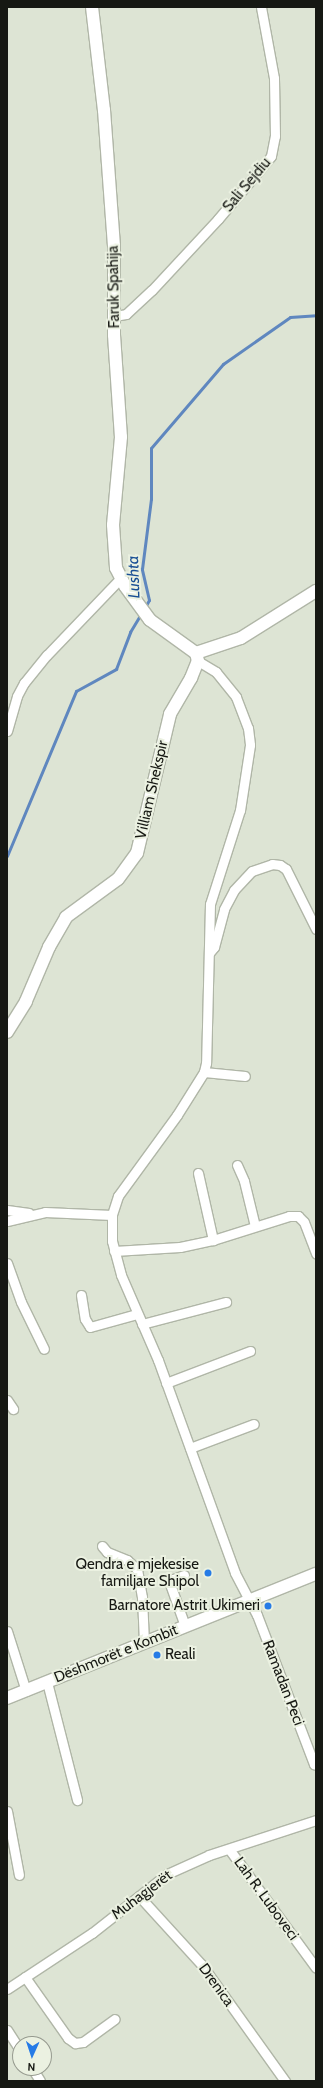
<!DOCTYPE html>
<meta charset="utf-8">
<style>
body{margin:0}
#map{position:relative;width:323px;height:2088px;overflow:hidden;background:#dde4d4;font-family:Cabin,sans-serif}
div>[style]{position:absolute}
.stream>*{height:3px;margin:-1.5px;padding:0 1.5px;transform-origin:1.5px;border-radius:1.5px;background:#5f87bf}
.roads{filter:drop-shadow(1px 0 #b0b6a7) drop-shadow(-1px 0 #b0b6a7) drop-shadow(0 1px #b0b6a7) drop-shadow(0 -1px #b0b6a7)}
.street>*{height:9px;margin:-4.5px;padding:0 4.5px;transform-origin:4.5px;border-radius:4.5px;background:#fff}
.secondary>*{height:12px;margin:-6px;padding:0 6px;transform-origin:6px;border-radius:6px;background:#fff}
.dots>*{width:11px;height:11px;translate:-50% -50%;box-sizing:border-box;border:2px solid #ebf1e1;border-radius:50%}
span{translate:-50% -50%;white-space:nowrap;text-align:center;line-height:1.15;-webkit-text-stroke:4px #ebf1e1;paint-order:stroke}
.street-label{font-size:15px;color:#161813}
.poi-label{font-size:15px;color:#161813}
.right{translate:-100% -50%;text-align:right}
.left{translate:0 -50%;text-align:left}
.water-label{font-size:16px;color:#194f94;font-style:italic}
.frame{position:absolute;inset:0;border:8px solid #161813;pointer-events:none}
.north{position:absolute;left:12px;top:2036px;width:40px;height:40px;box-sizing:border-box;background:#ebf1e1;border:1px solid #969a8f;border-radius:50%;rotate:183deg;font-size:11px;font-weight:700;line-height:16px;text-align:center;color:#161813}
.north::after{content:'';display:block;margin:auto;width:14px;height:18px;background:#267be6;clip-path:polygon(50% 0,100% 100%,50% 72%,0 100%)}
</style>
<div id="map">
<div class="stream">
<div style="left:145px;top:607px;width:8px;rotate:-60deg"></div>
<div style="left:149px;top:600px;width:32px;rotate:-103deg"></div>
<div style="left:142px;top:569px;width:71px;rotate:-82.7deg"></div>
<div style="left:151px;top:499px;width:51px;rotate:-90deg"></div>
<div style="left:151px;top:448px;width:111px;rotate:-49.4deg"></div>
<div style="left:223px;top:364px;width:82px;rotate:-35deg"></div>
<div style="left:290px;top:317px;width:26px;rotate:-4deg"></div>
<div style="left:7px;top:856px;width:179px;rotate:-67.3deg"></div>
<div style="left:76px;top:691px;width:46px;rotate:-28.8deg"></div>
<div style="left:116px;top:669px;width:40px;rotate:-69deg"></div>
<div style="left:130px;top:632px;width:21px;rotate:-59deg"></div>
</div>
<div class="roads">
<div class="street">
<div style="left:114px;top:316px;width:12px;rotate:-9deg"></div>
<div style="left:126px;top:314px;width:35px;rotate:-43deg"></div>
<div style="left:152px;top:290px;width:97px;rotate:-47.1deg"></div>
<div style="left:218px;top:219px;width:82px;rotate:-49.9deg"></div>
<div style="left:271px;top:156px;width:20px;rotate:-79deg"></div>
<div style="left:275px;top:136px;width:58px;rotate:-91deg"></div>
<div style="left:274px;top:78px;width:72px;rotate:-100.4deg"></div>
<div style="left:198px;top:661px;width:21px;rotate:31deg"></div>
<div style="left:216px;top:672px;width:32px;rotate:51deg"></div>
<div style="left:236px;top:697px;width:33px;rotate:69deg"></div>
<div style="left:248px;top:728px;width:17px;rotate:83deg"></div>
<div style="left:250px;top:745px;width:66px;rotate:98.7deg"></div>
<div style="left:240px;top:810px;width:99px;rotate:107.7deg"></div>
<div style="left:210px;top:904px;width:159px;rotate:91.4deg"></div>
<div style="left:206px;top:1063px;width:9px;rotate:103deg"></div>
<div style="left:204px;top:1072px;width:51px;rotate:122.1deg"></div>
<div style="left:177px;top:1115px;width:100px;rotate:126.1deg"></div>
<div style="left:118px;top:1196px;width:20px;rotate:108deg"></div>
<div style="left:112px;top:1215px;width:26px;rotate:90deg"></div>
<div style="left:112px;top:1241px;width:35px;rotate:75deg"></div>
<div style="left:121px;top:1275px;width:93px;rotate:66.5deg"></div>
<div style="left:158px;top:1360px;width:226px;rotate:70.1deg"></div>
<div style="left:235px;top:1573px;width:47px;rotate:62.4deg"></div>
<div style="left:257px;top:1615px;width:160px;rotate:69.1deg"></div>
<div style="left:314px;top:1764px;width:2px;rotate:-27deg"></div>
<div style="left:7px;top:731px;width:36px;rotate:-74deg"></div>
<div style="left:17px;top:696px;width:15px;rotate:-62deg"></div>
<div style="left:24px;top:683px;width:36px;rotate:-51deg"></div>
<div style="left:47px;top:655px;width:105px;rotate:-46.2deg"></div>
<div style="left:209px;top:953px;width:8px;rotate:-50deg"></div>
<div style="left:214px;top:947px;width:39px;rotate:-75deg"></div>
<div style="left:224px;top:909px;width:21px;rotate:-62deg"></div>
<div style="left:234px;top:890px;width:26px;rotate:-47deg"></div>
<div style="left:252px;top:871px;width:21px;rotate:-19deg"></div>
<div style="left:272px;top:864px;width:8px;rotate:7deg"></div>
<div style="left:280px;top:865px;width:7px;rotate:34deg"></div>
<div style="left:286px;top:869px;width:67px;rotate:63.4deg"></div>
<div style="left:204px;top:1072px;width:41px;rotate:5.6deg"></div>
<div style="left:237px;top:1165px;width:17px;rotate:66deg"></div>
<div style="left:244px;top:1181px;width:46px;rotate:76.3deg"></div>
<div style="left:198px;top:1173px;width:69px;rotate:77.4deg"></div>
<div style="left:7px;top:1210px;width:22px;rotate:8deg"></div>
<div style="left:7px;top:1221px;width:39px;rotate:-13deg"></div>
<div style="left:45px;top:1212px;width:67px;rotate:2.6deg"></div>
<div style="left:114px;top:1251px;width:66px;rotate:-3.5deg"></div>
<div style="left:180px;top:1247px;width:34px;rotate:-12deg"></div>
<div style="left:213px;top:1240px;width:80px;rotate:-17.5deg"></div>
<div style="left:289px;top:1216px;width:9px"></div>
<div style="left:298px;top:1216px;width:8px;rotate:45deg"></div>
<div style="left:304px;top:1222px;width:34px;rotate:69deg"></div>
<div style="left:7px;top:1263px;width:41px;rotate:70.3deg"></div>
<div style="left:21px;top:1302px;width:52px;rotate:63.9deg"></div>
<div style="left:81px;top:1295px;width:24px;rotate:81deg"></div>
<div style="left:85px;top:1319px;width:9px;rotate:58deg"></div>
<div style="left:90px;top:1327px;width:49px;rotate:-15.5deg"></div>
<div style="left:142px;top:1324px;width:87px;rotate:-14.7deg"></div>
<div style="left:166px;top:1383px;width:90px;rotate:-20.9deg"></div>
<div style="left:7px;top:1400px;width:11px;rotate:56deg"></div>
<div style="left:190px;top:1448px;width:68px;rotate:-20.6deg"></div>
<div style="left:102px;top:1546px;width:8px;rotate:50deg"></div>
<div style="left:107px;top:1552px;width:22px;rotate:22deg"></div>
<div style="left:127px;top:1560px;width:13px;rotate:42deg"></div>
<div style="left:137px;top:1569px;width:28px;rotate:80deg"></div>
<div style="left:142px;top:1597px;width:46px;rotate:87.5deg"></div>
<div style="left:184px;top:1575px;width:12px;rotate:160deg"></div>
<div style="left:173px;top:1579px;width:6px;rotate:121deg"></div>
<div style="left:170px;top:1584px;width:45px;rotate:70.3deg"></div>
<div style="left:7px;top:1631px;width:63px;rotate:72.4deg"></div>
<div style="left:47px;top:1682px;width:122px;rotate:75.7deg"></div>
<div style="left:7px;top:1811px;width:65px;rotate:79.4deg"></div>
<div style="left:229px;top:1849px;width:147px;rotate:53.8deg"></div>
<div style="left:139px;top:1896px;width:93px;rotate:47.6deg"></div>
<div style="left:202px;top:1965px;width:143px;rotate:54.4deg"></div>
<div style="left:25px;top:1977px;width:75px;rotate:54.8deg"></div>
<div style="left:68px;top:2038px;width:9px;rotate:36deg"></div>
<div style="left:75px;top:2043px;width:8px;rotate:-7deg"></div>
<div style="left:83px;top:2042px;width:39px;rotate:-36deg"></div>
<div style="left:7px;top:1989px;width:102px;rotate:-33.4deg"></div>
<div style="left:92px;top:1933px;width:95px;rotate:-38.2deg"></div>
<div style="left:167px;top:1874px;width:46px;rotate:-24.3deg"></div>
<div style="left:209px;top:1855px;width:113px;rotate:-18.1deg"></div>
<div style="left:7px;top:2030px;width:24px;rotate:57deg"></div>
<div style="left:32px;top:2068px;width:15px;rotate:58deg"></div>
</div>
<div class="secondary">
<div style="left:92px;top:7px;width:104px;rotate:83.4deg"></div>
<div style="left:104px;top:110px;width:136px;rotate:85.8deg"></div>
<div style="left:114px;top:246px;width:89px;rotate:90deg"></div>
<div style="left:114px;top:335px;width:102px;rotate:86.1deg"></div>
<div style="left:121px;top:437px;width:88px;rotate:95.2deg"></div>
<div style="left:113px;top:525px;width:43px;rotate:86deg"></div>
<div style="left:116px;top:568px;width:20px;rotate:63deg"></div>
<div style="left:125px;top:586px;width:42px;rotate:53.7deg"></div>
<div style="left:150px;top:620px;width:57px;rotate:35.7deg"></div>
<div style="left:196px;top:653px;width:47px;rotate:-18.4deg"></div>
<div style="left:241px;top:638px;width:89px;rotate:-32.1deg"></div>
<div style="left:7px;top:1032px;width:36px;rotate:-58deg"></div>
<div style="left:26px;top:1001px;width:59px;rotate:-66.9deg"></div>
<div style="left:49px;top:947px;width:34px;rotate:-60deg"></div>
<div style="left:66px;top:917px;width:64px;rotate:-36.2deg"></div>
<div style="left:118px;top:879px;width:32px;rotate:-54deg"></div>
<div style="left:137px;top:853px;width:143px;rotate:-76.6deg"></div>
<div style="left:170px;top:714px;width:42px;rotate:-59.7deg"></div>
<div style="left:191px;top:678px;width:18px;rotate:-68deg"></div>
<div style="left:198px;top:661px;width:8px;rotate:-104deg"></div>
<div style="left:7px;top:1698px;width:333px;rotate:-21.9deg"></div>
</div>
</div>
<div class="dots">
<div style="left:208px;top:1573px;background:#267be6"></div>
<div style="left:268px;top:1606px;background:#267be6"></div>
<div style="left:157px;top:1655px;background:#267be6"></div>
</div>
<div class="street-label">
<span style="left:247px;top:185px;rotate:-50deg">Sali Sejdiu</span>
<span style="left:114px;top:287px;rotate:-91deg">Faruk Spahija</span>
<span style="left:152px;top:790px;rotate:-77deg">Villiam Shekspir</span>
<span style="left:116px;top:1654px;rotate:-22deg">Dëshmorët e Kombit</span>
<span style="left:283px;top:1683px;rotate:69deg">Ramadan Peci</span>
<span style="left:142px;top:1895px;rotate:-37deg">Muhagjerët</span>
<span style="left:266px;top:1899px;rotate:54deg">Lah R. Luboveci</span>
<span style="left:216px;top:1985px;rotate:54deg">Drenica</span>
</div>
<div class="poi-label">
<span class="right" style="left:199px;top:1573px">Qendra e mjekesise<br>familjare Shipol</span>
<span class="right" style="left:260px;top:1606px">Barnatore Astrit Ukimeri</span>
<span class="left" style="left:165px;top:1655px">Reali</span>
</div>
<div class="water-label">
<span style="left:134px;top:577px;rotate:-92deg">Lushta</span>
</div>
<div class="frame"></div>
<div class="north">N</div>
</div>
